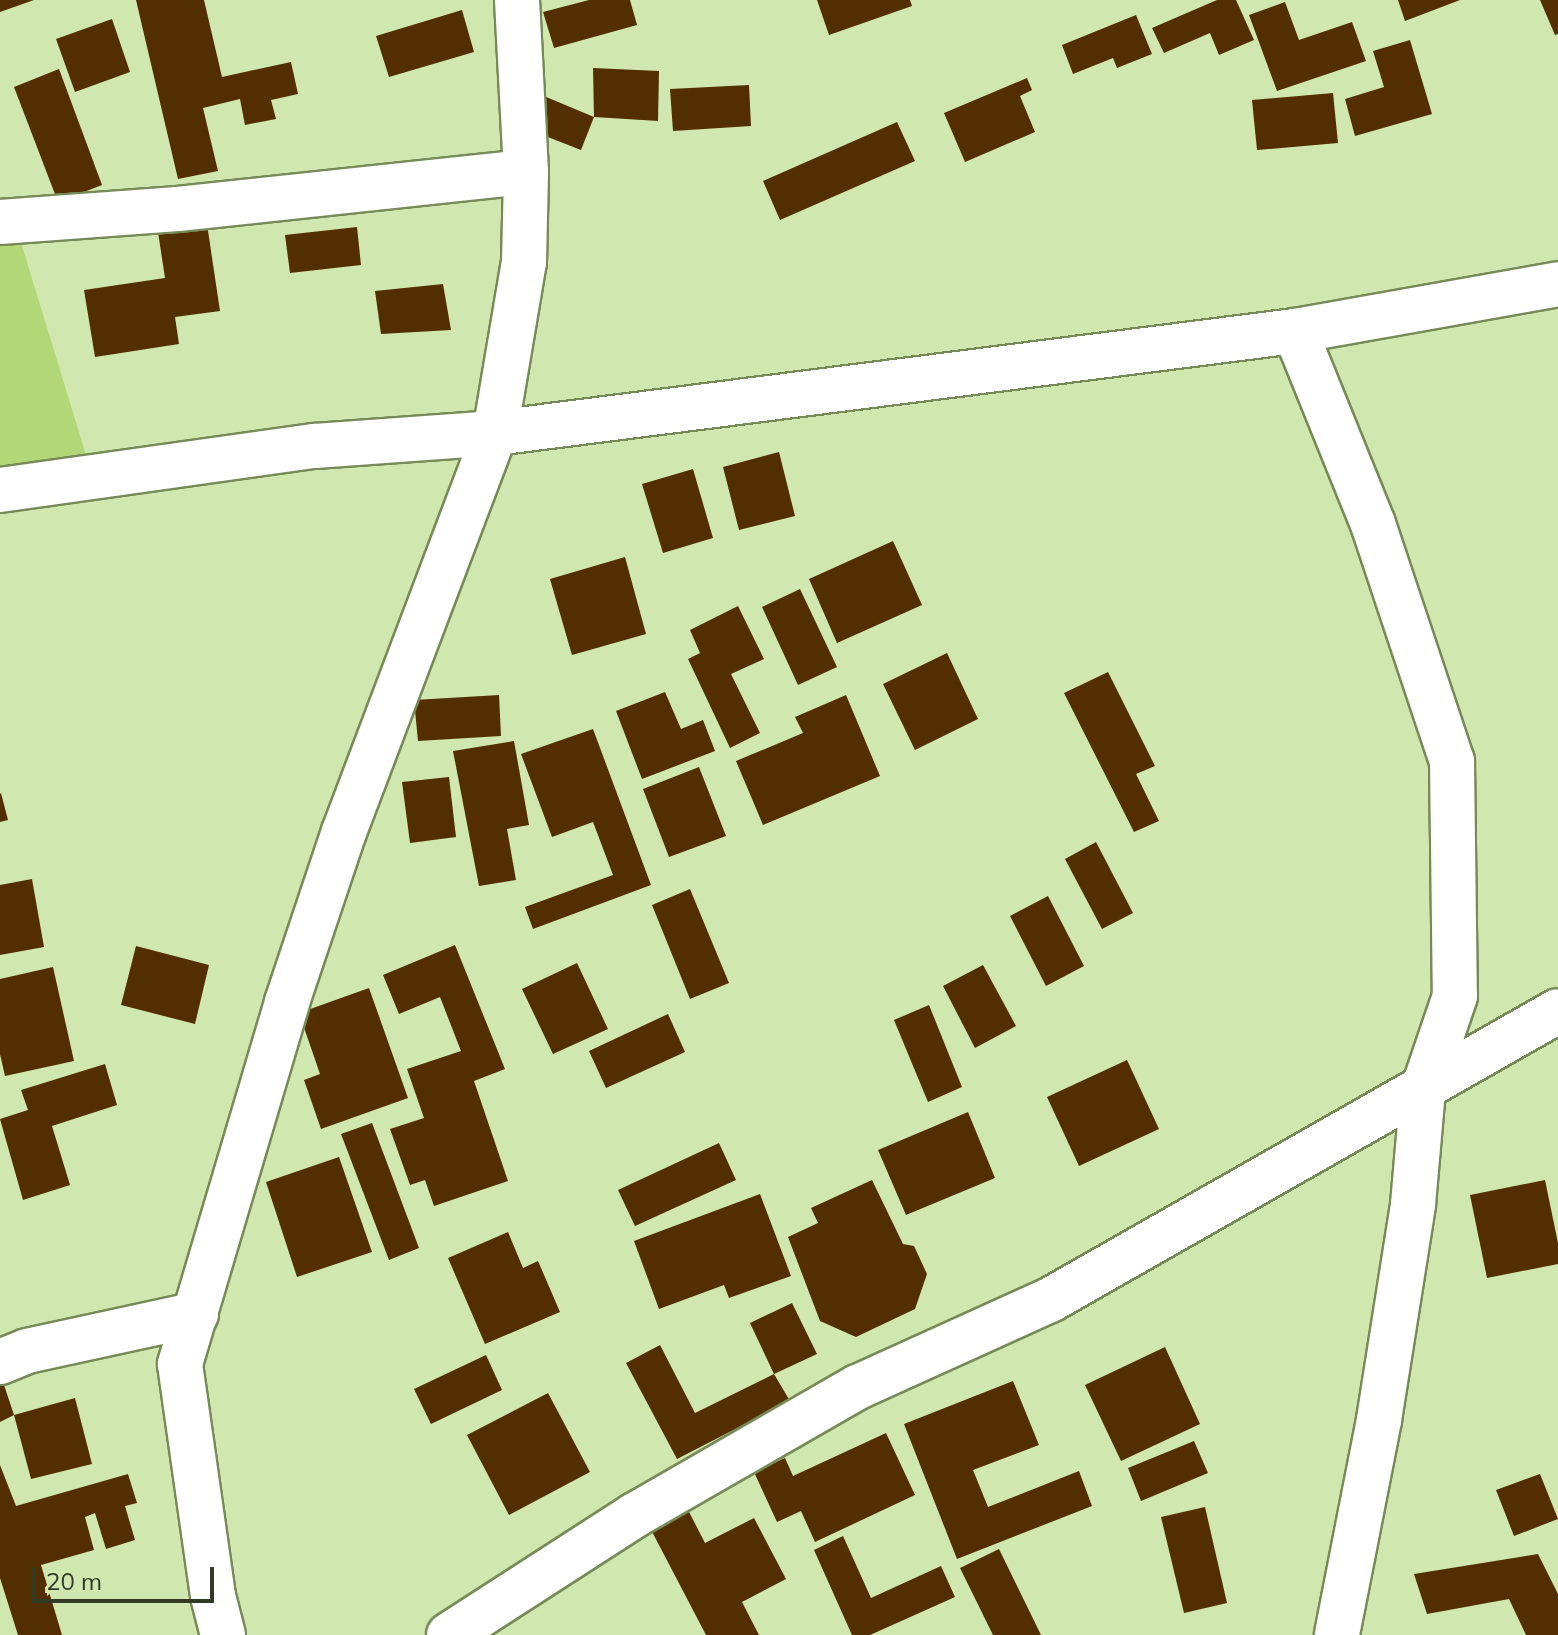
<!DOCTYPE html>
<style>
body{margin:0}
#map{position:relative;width:1558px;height:1635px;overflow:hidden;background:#d0e7b0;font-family:Mulish,sans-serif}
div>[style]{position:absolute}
.green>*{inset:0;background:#b2d777}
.building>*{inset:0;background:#532f00}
.roads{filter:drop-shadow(2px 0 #768a57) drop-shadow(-2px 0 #768a57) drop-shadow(0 2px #768a57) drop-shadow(0 -2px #768a57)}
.street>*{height:44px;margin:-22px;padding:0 22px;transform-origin:22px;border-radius:22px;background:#fff}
span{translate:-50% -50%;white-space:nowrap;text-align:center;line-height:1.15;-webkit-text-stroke:8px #d0e7b0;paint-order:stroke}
.scale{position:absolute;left:32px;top:1567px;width:182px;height:36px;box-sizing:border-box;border:4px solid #313a24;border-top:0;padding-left:10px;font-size:24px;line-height:28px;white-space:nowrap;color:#313a24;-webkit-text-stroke:6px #d0e7b0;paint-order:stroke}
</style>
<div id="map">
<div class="green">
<div style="clip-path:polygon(0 222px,15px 223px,93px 478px,0 490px)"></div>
</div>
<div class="building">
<div style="clip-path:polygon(0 0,34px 0,0 12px)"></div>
<div style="clip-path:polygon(136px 0,204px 0,222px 77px,291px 62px,298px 94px,271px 100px,276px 119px,245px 125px,240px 99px,203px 108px,218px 171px,178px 179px)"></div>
<div style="clip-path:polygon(589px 0,630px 0,637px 25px,554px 48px,543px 12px)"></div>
<div style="clip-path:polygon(817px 0,910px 0,912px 6px,829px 35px)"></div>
<div style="clip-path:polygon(1217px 0,1236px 0,1254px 40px,1219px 55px,1210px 33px,1164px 53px,1152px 28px)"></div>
<div style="clip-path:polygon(1398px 0,1460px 0,1405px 21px)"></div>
<div style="clip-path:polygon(1540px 0,1558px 0,1558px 34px,1555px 35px)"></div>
<div style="clip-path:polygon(1285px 2px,1299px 40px,1352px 22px,1366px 61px,1277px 91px,1249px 15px)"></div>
<div style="clip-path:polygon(462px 10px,474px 52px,389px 77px,376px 36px)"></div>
<div style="clip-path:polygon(1136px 15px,1152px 54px,1117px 68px,1113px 58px,1073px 74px,1062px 45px)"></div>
<div style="clip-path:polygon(112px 19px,130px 72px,75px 92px,56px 39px)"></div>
<div style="clip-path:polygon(1410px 40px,1432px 114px,1355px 136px,1345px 99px,1384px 87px,1373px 51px)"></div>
<div style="clip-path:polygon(593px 68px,659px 71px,658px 121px,594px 117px)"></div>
<div style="clip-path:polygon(59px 69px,102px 185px,58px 202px,14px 87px)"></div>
<div style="clip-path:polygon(1027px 78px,1032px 90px,1020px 96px,1035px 132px,965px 162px,944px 113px)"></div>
<div style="clip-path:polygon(749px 85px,751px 126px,673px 131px,670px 89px)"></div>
<div style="clip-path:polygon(1333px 93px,1338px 143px,1257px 150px,1252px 100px)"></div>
<div style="clip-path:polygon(539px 94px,594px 117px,581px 150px,535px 132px)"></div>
<div style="clip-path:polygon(897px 122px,915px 161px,780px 220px,763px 181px)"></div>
<div style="clip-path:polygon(207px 224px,220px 311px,175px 317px,179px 344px,95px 357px,84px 290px,165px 278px,158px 232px)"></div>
<div style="clip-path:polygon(357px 227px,361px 265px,290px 273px,285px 235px)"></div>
<div style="clip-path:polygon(443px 284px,451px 330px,381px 334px,375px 291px)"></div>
<div style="clip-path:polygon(779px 452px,795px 516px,739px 530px,723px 467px)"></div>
<div style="clip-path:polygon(693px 469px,713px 538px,663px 553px,642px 484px)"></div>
<div style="clip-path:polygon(893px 541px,922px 605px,837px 643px,809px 579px)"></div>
<div style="clip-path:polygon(625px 557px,646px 634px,572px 655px,550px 579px)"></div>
<div style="clip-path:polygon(800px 589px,837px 667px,798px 685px,762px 607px)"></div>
<div style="clip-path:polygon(738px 606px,764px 659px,731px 674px,760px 733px,730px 748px,688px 659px,700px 653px,690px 630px)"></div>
<div style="clip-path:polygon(947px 653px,978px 719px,915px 750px,883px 684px)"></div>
<div style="clip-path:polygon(1108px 672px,1155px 766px,1136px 774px,1159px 821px,1134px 832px,1064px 693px)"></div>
<div style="clip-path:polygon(665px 692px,681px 729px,703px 720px,715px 751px,642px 779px,616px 711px)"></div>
<div style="clip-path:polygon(499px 695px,501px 736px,418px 741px,414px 700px)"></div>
<div style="clip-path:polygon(846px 695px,880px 776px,763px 825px,736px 761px,803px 733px,795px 717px)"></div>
<div style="clip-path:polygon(593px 729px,651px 885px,533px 929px,525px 907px,613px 875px,593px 822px,552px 837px,521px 754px)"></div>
<div style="clip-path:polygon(514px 741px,529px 825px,507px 829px,516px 880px,479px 886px,453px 751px)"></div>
<div style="clip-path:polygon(699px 767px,726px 836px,669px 857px,643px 789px)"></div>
<div style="clip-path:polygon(449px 777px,456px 837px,410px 843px,402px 782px)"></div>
<div style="clip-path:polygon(1px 793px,8px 820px,0 822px,0 794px)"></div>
<div style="clip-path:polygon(1096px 842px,1133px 913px,1102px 929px,1065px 859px)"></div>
<div style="clip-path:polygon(32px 879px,44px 947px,0 955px,0 885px)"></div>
<div style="clip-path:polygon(690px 889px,729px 983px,690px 999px,652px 905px)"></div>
<div style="clip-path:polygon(1048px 896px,1084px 966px,1046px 986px,1010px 916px)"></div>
<div style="clip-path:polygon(455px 945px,505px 1069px,474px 1081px,508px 1181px,434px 1206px,425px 1180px,410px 1185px,390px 1129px,424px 1118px,407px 1069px,461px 1051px,440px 997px,399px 1014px,383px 975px)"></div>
<div style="clip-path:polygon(136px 946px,209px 965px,195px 1024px,121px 1005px)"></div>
<div style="clip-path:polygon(577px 963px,608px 1029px,553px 1054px,522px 989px)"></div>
<div style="clip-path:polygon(983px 965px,1016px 1026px,975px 1048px,943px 986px)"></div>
<div style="clip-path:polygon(53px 967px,74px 1061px,5px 1076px,0 1054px,0 979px)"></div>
<div style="clip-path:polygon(369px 988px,408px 1098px,321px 1129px,304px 1080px,320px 1074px,299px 1013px)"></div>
<div style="clip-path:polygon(929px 1005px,962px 1087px,928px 1102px,894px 1020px)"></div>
<div style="clip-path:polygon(668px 1014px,685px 1052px,606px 1088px,589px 1051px)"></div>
<div style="clip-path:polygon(1127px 1060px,1159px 1129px,1079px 1166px,1047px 1097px)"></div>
<div style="clip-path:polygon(105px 1064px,117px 1105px,52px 1126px,70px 1185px,23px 1200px,0 1119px,28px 1110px,21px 1090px)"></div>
<div style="clip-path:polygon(968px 1112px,995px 1178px,906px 1215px,878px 1150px)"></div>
<div style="clip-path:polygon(372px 1123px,419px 1248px,389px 1260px,341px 1134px)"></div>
<div style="clip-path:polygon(719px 1143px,736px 1180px,635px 1226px,618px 1190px)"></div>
<div style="clip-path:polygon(339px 1157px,372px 1252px,297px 1277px,266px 1182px)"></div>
<div style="clip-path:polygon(872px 1180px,903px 1244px,914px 1246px,927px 1274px,915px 1309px,856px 1337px,820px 1321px,788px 1237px,818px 1223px,811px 1208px)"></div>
<div style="clip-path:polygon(1545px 1180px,1558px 1243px,1558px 1264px,1487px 1278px,1470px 1195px)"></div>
<div style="clip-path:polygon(760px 1194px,791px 1276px,729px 1298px,724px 1285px,659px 1309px,634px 1241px)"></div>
<div style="clip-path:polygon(508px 1232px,523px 1268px,538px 1261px,560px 1312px,485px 1344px,448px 1258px)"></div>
<div style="clip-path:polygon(792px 1303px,817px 1354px,774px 1374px,750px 1323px)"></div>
<div style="clip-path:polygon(660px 1345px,695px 1413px,774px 1374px,790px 1401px,677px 1459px,626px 1363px)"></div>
<div style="clip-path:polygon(1165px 1347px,1200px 1424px,1121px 1461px,1085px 1385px)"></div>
<div style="clip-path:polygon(486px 1355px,502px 1390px,431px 1424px,414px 1389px)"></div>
<div style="clip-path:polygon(1013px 1381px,1039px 1445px,973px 1470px,988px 1507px,1079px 1471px,1092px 1506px,957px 1559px,904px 1424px)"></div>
<div style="clip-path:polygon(3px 1382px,14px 1415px,0 1422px,0 1383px)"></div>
<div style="clip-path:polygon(548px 1393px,590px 1472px,509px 1515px,467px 1435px)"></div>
<div style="clip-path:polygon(75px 1398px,92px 1464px,31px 1479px,14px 1415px)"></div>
<div style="clip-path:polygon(886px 1433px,915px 1495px,815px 1542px,801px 1511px,777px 1522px,754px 1472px,785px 1458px,793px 1476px)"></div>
<div style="clip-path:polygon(1194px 1441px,1208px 1473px,1141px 1501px,1128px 1468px)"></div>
<div style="clip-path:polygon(0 1465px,16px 1506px,128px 1474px,137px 1503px,125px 1506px,135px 1540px,106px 1549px,95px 1513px,85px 1517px,94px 1550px,41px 1565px,62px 1635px,18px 1635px,0 1578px)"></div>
<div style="clip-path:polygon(1540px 1474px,1558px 1519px,1514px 1536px,1496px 1490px)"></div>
<div style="clip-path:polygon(685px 1504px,705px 1543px,754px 1518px,786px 1579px,742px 1602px,759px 1635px,706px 1635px,648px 1524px)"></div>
<div style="clip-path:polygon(1205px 1507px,1227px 1603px,1184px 1613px,1161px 1517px)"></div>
<div style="clip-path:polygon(843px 1536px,871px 1598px,941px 1566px,955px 1597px,870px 1635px,852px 1635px,814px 1550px)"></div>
<div style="clip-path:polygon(999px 1549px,1041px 1635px,993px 1635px,960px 1568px)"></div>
<div style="clip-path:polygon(1538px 1554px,1558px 1594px,1558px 1635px,1526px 1635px,1509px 1599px,1427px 1614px,1414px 1574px)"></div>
</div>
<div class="roads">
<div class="street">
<div style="left:0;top:222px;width:178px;rotate:-4.2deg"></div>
<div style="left:178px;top:209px;width:350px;rotate:-6.1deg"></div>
<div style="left:1295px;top:331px;width:208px;rotate:68deg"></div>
<div style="left:1373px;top:524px;width:250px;rotate:71.6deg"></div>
<div style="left:1452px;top:761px;width:235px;rotate:89.3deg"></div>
<div style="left:1455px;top:996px;width:99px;rotate:108.8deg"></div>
<div style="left:1423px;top:1090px;width:115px;rotate:95deg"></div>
<div style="left:1413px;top:1205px;width:218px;rotate:99deg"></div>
<div style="left:1379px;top:1420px;width:219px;rotate:101.1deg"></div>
<div style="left:0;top:490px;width:318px;rotate:-8deg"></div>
<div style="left:315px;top:446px;width:180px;rotate:-4.1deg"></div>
<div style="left:495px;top:433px;width:806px;rotate:-7.27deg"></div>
<div style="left:1295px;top:331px;width:267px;rotate:-10.1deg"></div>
<div style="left:0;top:1362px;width:29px;rotate:-22deg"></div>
<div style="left:27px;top:1351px;width:173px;rotate:-12.3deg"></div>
<div style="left:223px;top:1635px;width:40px;rotate:-104.4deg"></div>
<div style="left:213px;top:1596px;width:234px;rotate:-98.1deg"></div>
<div style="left:180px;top:1364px;width:377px;rotate:-73.5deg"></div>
<div style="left:287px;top:1002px;width:179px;rotate:-71.5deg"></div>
<div style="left:344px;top:832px;width:427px;rotate:-69.3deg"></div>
<div style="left:495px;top:433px;width:173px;rotate:-80.4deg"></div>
<div style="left:524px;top:262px;width:90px;rotate:-88.7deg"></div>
<div style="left:526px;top:172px;width:172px;rotate:-93deg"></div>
<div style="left:449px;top:1635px;width:221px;rotate:-32.8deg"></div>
<div style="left:635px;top:1515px;width:257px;rotate:-29.9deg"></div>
<div style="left:858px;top:1387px;width:211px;rotate:-24.4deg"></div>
<div style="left:1050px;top:1300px;width:584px;rotate:-29.64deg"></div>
</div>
</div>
<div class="scale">20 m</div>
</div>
